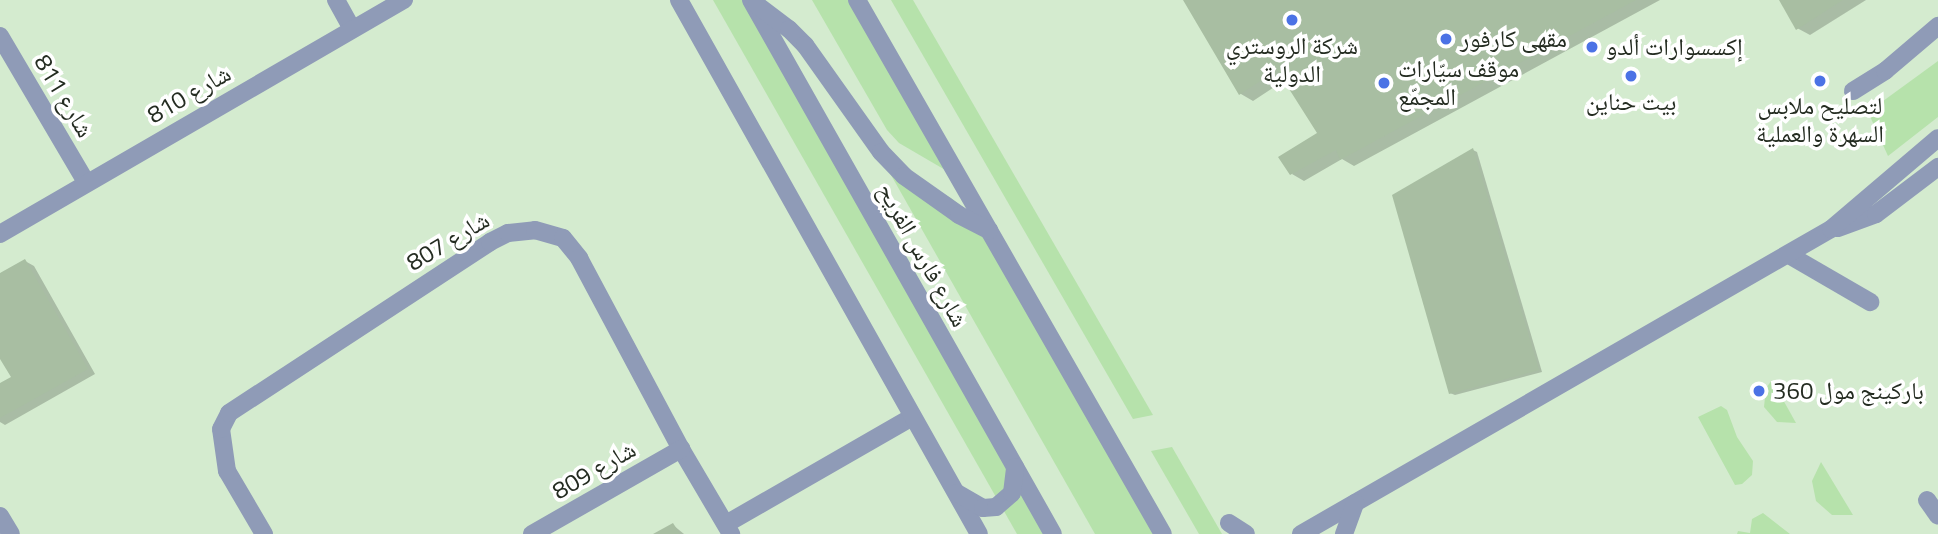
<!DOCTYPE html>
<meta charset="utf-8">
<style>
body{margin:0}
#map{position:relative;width:1938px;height:534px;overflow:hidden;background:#d4ebcf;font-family:"Titillium Web","Noto Naskh Arabic",sans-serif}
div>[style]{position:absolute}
.green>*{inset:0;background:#b6e2ab}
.shadow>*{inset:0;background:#0003}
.building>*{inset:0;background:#a8bea2}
.service>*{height:18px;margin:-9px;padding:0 9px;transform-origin:9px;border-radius:9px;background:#8f9bb7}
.minor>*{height:18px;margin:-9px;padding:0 9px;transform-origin:9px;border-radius:9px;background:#8f9bb7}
.tertiary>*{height:18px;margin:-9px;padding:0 9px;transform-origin:9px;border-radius:9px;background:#8f9bb7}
.dots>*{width:19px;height:19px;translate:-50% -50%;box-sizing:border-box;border:4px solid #fff;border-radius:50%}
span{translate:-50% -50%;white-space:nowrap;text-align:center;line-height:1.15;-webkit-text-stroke:7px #fff;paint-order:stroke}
.poi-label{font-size:24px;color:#242c21}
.left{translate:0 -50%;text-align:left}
.street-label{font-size:24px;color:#242c21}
</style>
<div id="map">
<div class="green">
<div style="clip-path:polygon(713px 0,753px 0,1057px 534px,1017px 534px)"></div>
<div style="clip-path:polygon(812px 0,850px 0,947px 171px,899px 143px,887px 130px)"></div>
<div style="clip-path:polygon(891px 0,913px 0,1153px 415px,1133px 419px)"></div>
<div style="clip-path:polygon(1938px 61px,1938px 117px,1888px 156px,1868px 112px)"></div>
<div style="clip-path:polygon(891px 166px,951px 198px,973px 216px,1157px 534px,1095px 534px,887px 168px)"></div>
<div style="clip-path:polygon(1772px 380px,1796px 423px,1777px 422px,1764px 407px,1766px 388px)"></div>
<div style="clip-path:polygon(1721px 406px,1727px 410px,1737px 437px,1753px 461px,1752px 475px,1742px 484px,1735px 485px,1698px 417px)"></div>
<div style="clip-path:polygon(1172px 447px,1222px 534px,1199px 534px,1151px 451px)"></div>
<div style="clip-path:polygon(1821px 462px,1853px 515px,1832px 515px,1816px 501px,1812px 481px)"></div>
<div style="clip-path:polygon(1763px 513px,1790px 534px,1737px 534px,1738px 531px,1750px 533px,1752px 519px)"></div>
</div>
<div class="shadow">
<div style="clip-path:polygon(1185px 0,1660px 0,1354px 166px,1342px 159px,1304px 181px,1292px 174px,1319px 133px,1285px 80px,1253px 101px,1241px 94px)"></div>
<div style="clip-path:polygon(1781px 0,1866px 0,1810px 35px,1797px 28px)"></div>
<div style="clip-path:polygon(1473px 150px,1477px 152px,1542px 372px,1455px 395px,1450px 393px)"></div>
<div style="clip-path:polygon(25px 261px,34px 266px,95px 374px,5px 425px,0 422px,0 385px,13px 378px,0 355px,0 275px)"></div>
<div style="clip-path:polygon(673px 525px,684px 534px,657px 534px)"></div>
</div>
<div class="building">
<div style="clip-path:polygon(1183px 0,1636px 0,1340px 160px,1336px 150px,1290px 175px,1278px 157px,1317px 133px,1277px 70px,1239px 95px)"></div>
<div style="clip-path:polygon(1779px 0,1843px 0,1796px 30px)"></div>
<div style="clip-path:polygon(1473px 148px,1539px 370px,1449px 394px,1392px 195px)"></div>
<div style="clip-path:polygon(25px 259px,88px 369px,0 418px,0 383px,11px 377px,0 359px,0 273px)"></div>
<div style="clip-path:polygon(673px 523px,680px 534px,653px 534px)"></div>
</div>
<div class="service">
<div style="left:857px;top:0;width:615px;rotate:60.19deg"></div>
<div style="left:1853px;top:91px;width:38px;rotate:-32deg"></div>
<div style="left:1885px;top:71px;width:70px;rotate:-40.3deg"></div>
<div style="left:1838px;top:228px;width:40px;rotate:-20.2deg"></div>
<div style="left:1876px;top:214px;width:78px;rotate:-37.2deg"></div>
<div style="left:1789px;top:255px;width:94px;rotate:30.1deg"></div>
<div style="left:1927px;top:500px;width:19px;rotate:55deg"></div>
<div style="left:1229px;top:523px;width:20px;rotate:33deg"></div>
<div style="left:726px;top:524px;width:215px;rotate:-29.9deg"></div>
<div style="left:1301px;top:534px;width:611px;rotate:-29.92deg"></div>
<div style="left:1831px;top:229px;width:140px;rotate:-40.4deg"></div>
<div style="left:1344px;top:534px;width:33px;rotate:-70deg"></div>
</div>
<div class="minor">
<div style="left:336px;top:0;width:33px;rotate:61deg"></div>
<div style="left:0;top:36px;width:169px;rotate:59.5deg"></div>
<div style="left:0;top:234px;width:467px;rotate:-30.1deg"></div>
<div style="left:0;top:516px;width:21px;rotate:59deg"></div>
<div style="left:264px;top:534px;width:73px;rotate:-120.4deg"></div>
<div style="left:227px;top:471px;width:42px;rotate:-98.1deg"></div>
<div style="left:221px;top:429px;width:18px;rotate:-63deg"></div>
<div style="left:229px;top:413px;width:312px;rotate:-33.2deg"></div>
<div style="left:490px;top:242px;width:20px;rotate:-27deg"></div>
<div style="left:508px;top:233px;width:27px;rotate:-6deg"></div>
<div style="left:535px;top:230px;width:29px;rotate:16deg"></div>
<div style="left:563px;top:238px;width:26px;rotate:51deg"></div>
<div style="left:579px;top:258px;width:217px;rotate:61.9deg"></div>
<div style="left:681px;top:449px;width:99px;rotate:59.5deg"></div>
<div style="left:532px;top:534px;width:172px;rotate:-29.7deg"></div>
</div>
<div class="tertiary">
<div style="left:679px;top:0;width:612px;rotate:60.67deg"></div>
<div style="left:751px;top:0;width:613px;rotate:60.51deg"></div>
<div style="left:757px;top:5px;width:40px;rotate:37deg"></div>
<div style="left:789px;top:29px;width:23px;rotate:45deg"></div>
<div style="left:805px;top:45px;width:131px;rotate:54.6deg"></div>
<div style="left:881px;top:152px;width:33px;rotate:46deg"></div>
<div style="left:904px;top:176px;width:67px;rotate:35.3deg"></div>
<div style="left:959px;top:215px;width:34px;rotate:27deg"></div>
<div style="left:957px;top:493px;width:30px;rotate:30deg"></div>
<div style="left:983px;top:508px;width:13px;rotate:-4deg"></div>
<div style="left:996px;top:507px;width:21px;rotate:-41deg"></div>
<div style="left:1012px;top:493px;width:26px;rotate:-83deg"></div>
</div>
<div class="dots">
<div style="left:1292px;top:20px;background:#4b72e5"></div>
<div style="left:1446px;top:39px;background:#4b72e5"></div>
<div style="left:1592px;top:47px;background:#4b72e5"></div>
<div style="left:1631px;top:76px;background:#4b72e5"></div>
<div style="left:1820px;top:81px;background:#4b72e5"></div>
<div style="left:1384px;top:83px;background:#4b72e5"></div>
<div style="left:1759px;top:391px;background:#4b72e5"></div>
</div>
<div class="poi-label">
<span class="left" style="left:1460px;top:39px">مقهى كارفور</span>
<span style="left:1292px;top:60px">شركة الروستري<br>الدولية</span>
<span class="left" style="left:1606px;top:47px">إكسسوارات ألدو</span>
<span class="left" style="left:1398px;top:83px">موقف سيّارات<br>المجمّع</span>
<span style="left:1631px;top:102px">بيت حناين</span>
<span style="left:1820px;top:120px">لتصليح ملابس<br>السهرة والعملية</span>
<span class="left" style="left:1773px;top:391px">باركينج مول 360</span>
</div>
<div class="street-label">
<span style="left:189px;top:94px;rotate:-30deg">شارع 810</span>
<span style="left:64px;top:96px;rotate:59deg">شارع 811</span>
<span style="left:448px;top:241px;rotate:-31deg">شارع 807</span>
<span style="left:923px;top:255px;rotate:61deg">شارع فارس الفريح</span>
<span style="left:594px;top:470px;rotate:-30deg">شارع 809</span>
</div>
</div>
